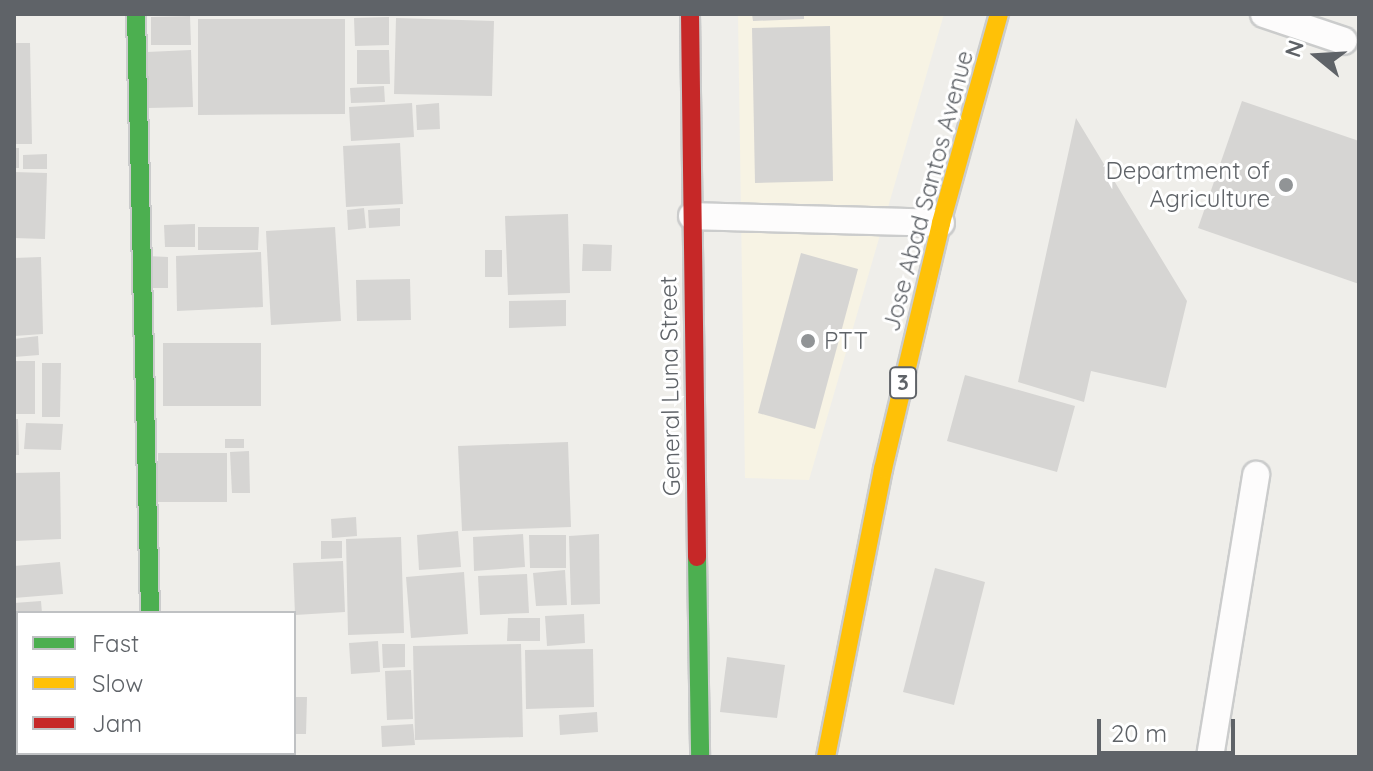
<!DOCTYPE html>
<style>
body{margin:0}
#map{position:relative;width:1373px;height:771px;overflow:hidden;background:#efeeea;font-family:Quicksand,sans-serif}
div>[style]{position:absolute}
.commercial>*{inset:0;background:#f7f3e4}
.building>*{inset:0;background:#d6d5d3}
.roads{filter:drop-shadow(2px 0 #cbcccc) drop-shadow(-2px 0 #cbcccc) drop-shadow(0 2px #cbcccc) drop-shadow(0 -2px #cbcccc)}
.lane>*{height:26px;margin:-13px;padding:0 13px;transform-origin:13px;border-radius:13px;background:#fdfcfc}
.street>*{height:44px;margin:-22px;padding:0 22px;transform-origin:22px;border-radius:22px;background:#fdfcfc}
.fast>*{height:18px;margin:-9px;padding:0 9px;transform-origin:9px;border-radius:9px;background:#4caf50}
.slow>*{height:18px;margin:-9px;padding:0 9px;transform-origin:9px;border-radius:9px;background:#ffc107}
.jam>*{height:18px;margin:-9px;padding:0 9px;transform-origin:9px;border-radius:9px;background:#c62828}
.dots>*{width:22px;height:22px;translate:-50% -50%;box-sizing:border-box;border:4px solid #fff;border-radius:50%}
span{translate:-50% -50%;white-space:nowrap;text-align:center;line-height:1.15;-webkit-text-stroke:6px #fff;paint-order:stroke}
.shield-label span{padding:2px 6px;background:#fff;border:2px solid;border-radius:6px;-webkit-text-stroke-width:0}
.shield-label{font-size:22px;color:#5f6368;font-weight:700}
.poi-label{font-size:24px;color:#5f6368}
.right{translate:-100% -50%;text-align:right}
.left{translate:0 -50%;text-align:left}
.street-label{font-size:24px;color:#5f6368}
.frame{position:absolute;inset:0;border:16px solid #5f6368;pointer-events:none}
.legend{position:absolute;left:16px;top:611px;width:280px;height:144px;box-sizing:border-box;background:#fff;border:2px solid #bfc1c3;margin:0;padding:10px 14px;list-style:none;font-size:24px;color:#5f6368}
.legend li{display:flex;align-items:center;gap:16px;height:40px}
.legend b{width:40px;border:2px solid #bfc1c3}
.north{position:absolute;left:1277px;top:16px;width:80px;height:80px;-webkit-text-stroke:6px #fff;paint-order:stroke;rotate:288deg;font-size:22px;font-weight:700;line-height:32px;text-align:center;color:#5f6368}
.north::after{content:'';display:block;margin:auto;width:28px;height:36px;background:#5f6368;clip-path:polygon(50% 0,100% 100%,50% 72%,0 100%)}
.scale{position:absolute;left:1097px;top:719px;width:138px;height:36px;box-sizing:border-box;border:4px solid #5f6368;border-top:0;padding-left:10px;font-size:24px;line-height:28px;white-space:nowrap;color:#5f6368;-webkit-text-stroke:6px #fff;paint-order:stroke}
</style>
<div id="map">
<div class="commercial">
<div style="clip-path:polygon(738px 14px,944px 14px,809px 480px,745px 478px)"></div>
</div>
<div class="building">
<div style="clip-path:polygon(752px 14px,804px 14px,804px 19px,753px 21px)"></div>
<div style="clip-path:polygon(190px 16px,191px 45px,151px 45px,151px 17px)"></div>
<div style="clip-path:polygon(389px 17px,389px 45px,355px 46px,354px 18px)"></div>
<div style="clip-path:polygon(396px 18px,494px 21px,492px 96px,394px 94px)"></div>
<div style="clip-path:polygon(198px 19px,345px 19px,345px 114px,198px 115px)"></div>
<div style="clip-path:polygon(830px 26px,833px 181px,755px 183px,752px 28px)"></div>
<div style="clip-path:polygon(14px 43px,30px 43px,32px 144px,14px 144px)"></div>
<div style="clip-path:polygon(191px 50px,193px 107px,148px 108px,147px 52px)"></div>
<div style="clip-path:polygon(357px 50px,389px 50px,390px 84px,357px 84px)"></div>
<div style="clip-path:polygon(384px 86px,385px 102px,351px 103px,350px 88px)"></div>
<div style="clip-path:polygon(1242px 101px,1359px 141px,1359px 284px,1198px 228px)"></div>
<div style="clip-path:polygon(412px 103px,414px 137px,351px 141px,349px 107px)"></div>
<div style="clip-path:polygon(439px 103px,440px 129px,417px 130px,416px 105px)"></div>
<div style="clip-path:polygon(1076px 118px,1187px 301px,1166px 388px,1091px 371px,1084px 402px,1018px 382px)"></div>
<div style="clip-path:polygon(400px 143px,403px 204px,346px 207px,343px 146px)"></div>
<div style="clip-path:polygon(14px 148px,19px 148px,19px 168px,14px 168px)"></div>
<div style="clip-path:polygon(47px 154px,47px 169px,23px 169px,23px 155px)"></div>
<div style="clip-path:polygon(14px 172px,47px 173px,45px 239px,14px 238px)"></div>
<div style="clip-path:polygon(364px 208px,366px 228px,348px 230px,347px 210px)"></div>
<div style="clip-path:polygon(400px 208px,400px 226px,369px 228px,368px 210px)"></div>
<div style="clip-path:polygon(568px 214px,570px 293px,508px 295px,505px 216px)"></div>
<div style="clip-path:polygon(195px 224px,195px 247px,165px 247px,164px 225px)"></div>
<div style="clip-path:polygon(198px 227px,259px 227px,258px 250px,198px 250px)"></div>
<div style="clip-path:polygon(335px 227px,341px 321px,271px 325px,266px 231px)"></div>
<div style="clip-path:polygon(583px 244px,612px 245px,611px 271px,582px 271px)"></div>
<div style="clip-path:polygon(485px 250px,502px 250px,502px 277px,485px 277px)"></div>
<div style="clip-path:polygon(261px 252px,263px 307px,177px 311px,176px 256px)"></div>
<div style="clip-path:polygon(801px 253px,858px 269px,815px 429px,758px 413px)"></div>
<div style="clip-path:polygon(147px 256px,168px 257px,168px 288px,147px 288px)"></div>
<div style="clip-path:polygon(41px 257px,43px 334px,14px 336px,14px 258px)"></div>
<div style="clip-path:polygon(410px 279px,411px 320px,357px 321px,356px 280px)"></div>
<div style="clip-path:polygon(566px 300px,566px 326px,509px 328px,509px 301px)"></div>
<div style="clip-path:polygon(38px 336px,39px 355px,14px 357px,14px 339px)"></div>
<div style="clip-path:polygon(163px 343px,261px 343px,261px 406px,163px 406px)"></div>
<div style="clip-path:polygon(14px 361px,35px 361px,35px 414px,14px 414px)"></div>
<div style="clip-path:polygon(42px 363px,61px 363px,60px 417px,42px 417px)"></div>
<div style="clip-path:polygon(965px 375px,1075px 406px,1057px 472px,947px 441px)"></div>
<div style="clip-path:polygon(14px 419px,18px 419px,19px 455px,14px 455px)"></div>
<div style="clip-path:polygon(26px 423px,63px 424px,61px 450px,24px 449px)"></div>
<div style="clip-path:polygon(225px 439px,244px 439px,244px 448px,225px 448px)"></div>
<div style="clip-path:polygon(568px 442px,571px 527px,462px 531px,458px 446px)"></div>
<div style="clip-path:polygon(249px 451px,250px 493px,232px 493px,230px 452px)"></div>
<div style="clip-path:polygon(158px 453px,227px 453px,227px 502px,158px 502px)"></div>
<div style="clip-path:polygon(60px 472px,61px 539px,14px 541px,14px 473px)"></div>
<div style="clip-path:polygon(356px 517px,357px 536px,332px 538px,331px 519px)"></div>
<div style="clip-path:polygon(458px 531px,461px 567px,419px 570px,417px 535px)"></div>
<div style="clip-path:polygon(523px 534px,525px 567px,474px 571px,473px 537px)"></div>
<div style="clip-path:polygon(599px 534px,600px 604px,571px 605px,569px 536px)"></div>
<div style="clip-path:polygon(529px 535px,566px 535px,566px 568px,530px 568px)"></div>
<div style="clip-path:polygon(401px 537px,404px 633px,348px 635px,346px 539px)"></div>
<div style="clip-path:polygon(321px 541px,342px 541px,342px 558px,321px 559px)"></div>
<div style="clip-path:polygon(343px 561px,345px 612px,295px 615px,293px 563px)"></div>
<div style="clip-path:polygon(60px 562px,63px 594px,14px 598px,14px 566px)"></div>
<div style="clip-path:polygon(935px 568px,985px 582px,954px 705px,903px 692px)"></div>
<div style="clip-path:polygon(565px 570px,567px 605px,536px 606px,533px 573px)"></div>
<div style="clip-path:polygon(464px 572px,468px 634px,411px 638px,406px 577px)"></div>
<div style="clip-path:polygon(527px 574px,529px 613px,480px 615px,478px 576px)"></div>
<div style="clip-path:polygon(41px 601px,42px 613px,18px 613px,14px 641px,14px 603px)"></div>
<div style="clip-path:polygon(584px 614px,585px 643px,547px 646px,545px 616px)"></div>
<div style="clip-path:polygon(508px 618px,540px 618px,540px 641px,507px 641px)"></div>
<div style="clip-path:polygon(378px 641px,380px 672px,351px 674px,349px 643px)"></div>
<div style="clip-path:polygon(382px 644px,405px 644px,405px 667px,383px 668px)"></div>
<div style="clip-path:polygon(521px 644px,523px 737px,415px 740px,413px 646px)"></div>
<div style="clip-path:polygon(593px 649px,594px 707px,526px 709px,525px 650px)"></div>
<div style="clip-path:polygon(727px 657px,785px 665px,777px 718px,720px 712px)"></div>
<div style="clip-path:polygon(411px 670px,413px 719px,387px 720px,385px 671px)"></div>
<div style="clip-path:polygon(14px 675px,18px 675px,18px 694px,14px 694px)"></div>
<div style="clip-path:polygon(294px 697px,307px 697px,306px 734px,294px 734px)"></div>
<div style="clip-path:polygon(14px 699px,18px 699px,14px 725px)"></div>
<div style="clip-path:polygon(597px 712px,598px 732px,560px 735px,559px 715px)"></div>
<div style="clip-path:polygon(413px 724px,415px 745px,382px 747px,381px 726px)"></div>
<div style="clip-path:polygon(18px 729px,18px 753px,61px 757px,14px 757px)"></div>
</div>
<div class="roads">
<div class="lane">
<div style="left:1264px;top:14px;width:84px;rotate:18.6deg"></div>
<div style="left:692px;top:216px;width:249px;rotate:1.6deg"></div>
<div style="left:1210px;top:757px;width:286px;rotate:-80.7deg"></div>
</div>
<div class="street">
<div style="left:154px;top:753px;width:4px;rotate:90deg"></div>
</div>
<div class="fast">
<div style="left:136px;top:14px;width:599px;rotate:88.66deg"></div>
<div style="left:697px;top:557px;width:200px;rotate:89.1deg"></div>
</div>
<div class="slow">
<div style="left:826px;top:757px;width:294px;rotate:-78.8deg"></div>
<div style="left:883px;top:469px;width:253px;rotate:-76.7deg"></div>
<div style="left:941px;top:223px;width:217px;rotate:-74.5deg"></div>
</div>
<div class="jam">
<div style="left:690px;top:14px;width:543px;rotate:89.26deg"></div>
</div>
</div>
<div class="dots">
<div style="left:1286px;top:185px;background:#919496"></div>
<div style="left:808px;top:341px;background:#919496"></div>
</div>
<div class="shield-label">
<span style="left:903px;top:383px">3</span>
</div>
<div class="poi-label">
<span class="right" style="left:1270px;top:185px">Department of<br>Agriculture</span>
<span class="left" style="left:824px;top:341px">PTT</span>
</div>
<div class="street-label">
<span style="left:928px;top:191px;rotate:-75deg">Jose Abad Santos Avenue</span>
<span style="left:670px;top:386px;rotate:-91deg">General Luna Street</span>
</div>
<div class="frame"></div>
<ul class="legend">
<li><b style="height:10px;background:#4caf50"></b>Fast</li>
<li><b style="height:10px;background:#ffc107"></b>Slow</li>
<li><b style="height:10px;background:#c62828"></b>Jam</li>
</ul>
<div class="north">N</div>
<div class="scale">20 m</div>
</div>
